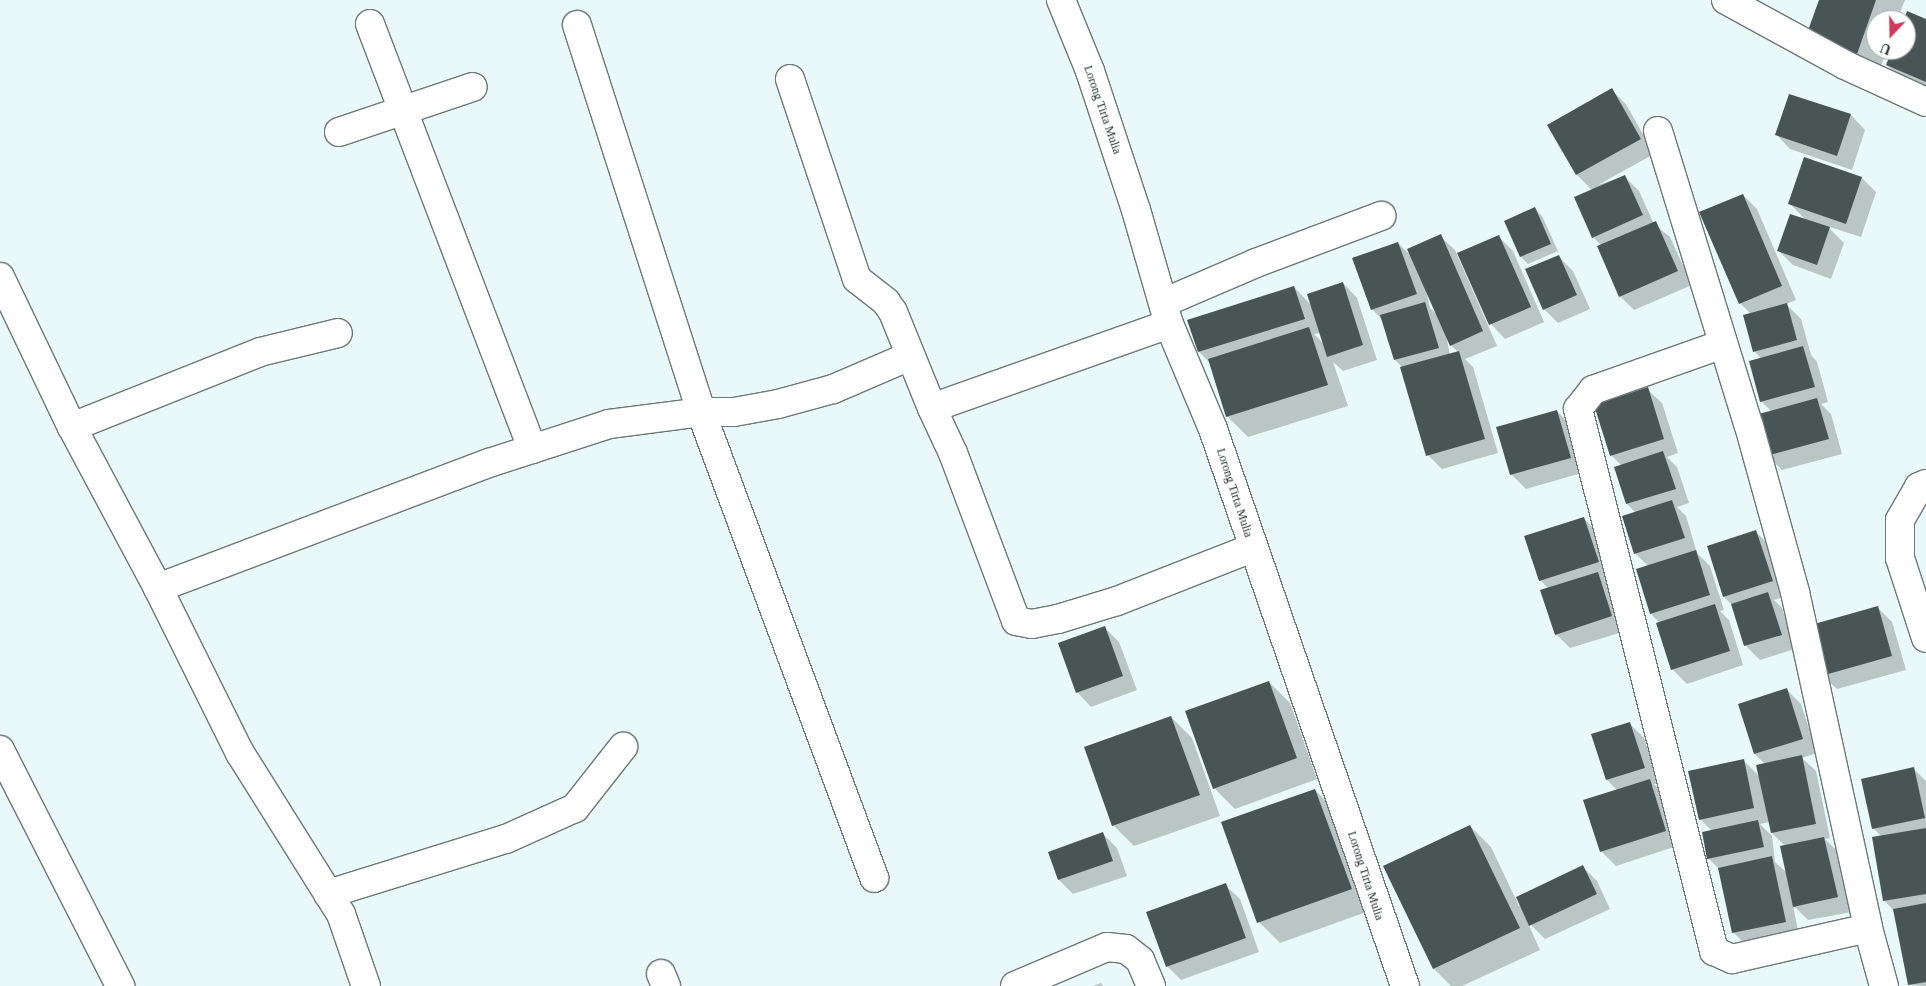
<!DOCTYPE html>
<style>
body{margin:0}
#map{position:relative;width:1926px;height:986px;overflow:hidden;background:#e9f8f8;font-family:Georgia,serif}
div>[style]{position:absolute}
.shadow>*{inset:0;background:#0003}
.building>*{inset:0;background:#495555}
.roads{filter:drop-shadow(1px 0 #6c7979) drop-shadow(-1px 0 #6c7979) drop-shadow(0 1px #6c7979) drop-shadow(0 -1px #6c7979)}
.minor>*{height:28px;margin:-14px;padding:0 14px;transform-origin:14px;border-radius:14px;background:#fff}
span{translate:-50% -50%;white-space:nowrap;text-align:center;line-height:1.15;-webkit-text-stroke:5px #fff;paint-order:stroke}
.street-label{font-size:12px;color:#272d2d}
.north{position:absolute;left:1866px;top:10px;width:50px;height:50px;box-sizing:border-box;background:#fff;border:1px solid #a9abab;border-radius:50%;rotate:201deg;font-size:14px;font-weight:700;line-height:20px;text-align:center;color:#272d2d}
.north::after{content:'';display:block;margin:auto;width:18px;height:22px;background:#cc3c5a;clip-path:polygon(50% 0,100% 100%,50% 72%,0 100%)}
</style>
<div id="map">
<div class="shadow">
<div style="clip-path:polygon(1820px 0,1905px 0,1897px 20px,1876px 20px,1876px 50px,1887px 50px,1878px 74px,1828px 57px)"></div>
<div style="clip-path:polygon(1926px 20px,1926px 93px,1908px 86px,1887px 65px,1893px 50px,1906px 50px)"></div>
<div style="clip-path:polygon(1611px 90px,1626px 104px,1654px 154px,1598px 185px,1624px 176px,1639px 191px,1654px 224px,1670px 237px,1692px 285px,1634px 310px,1620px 296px,1601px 245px,1593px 237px,1592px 190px,1577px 175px,1549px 125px)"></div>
<div style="clip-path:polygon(1790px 95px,1851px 115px,1865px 130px,1852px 170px,1790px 149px,1776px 134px)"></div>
<div style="clip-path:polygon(1805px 158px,1862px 178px,1876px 192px,1861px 237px,1827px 226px,1844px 243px,1831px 279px,1793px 265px,1779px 251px,1806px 220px,1789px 203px)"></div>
<div style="clip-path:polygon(1743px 195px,1757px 209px,1796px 300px,1786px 304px,1801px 319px,1811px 355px,1817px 362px,1828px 402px,1821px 404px,1831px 414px,1842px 454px,1782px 470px,1767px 455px,1772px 412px,1761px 401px,1762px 359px,1755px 352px,1751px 314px,1740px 303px)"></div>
<div style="clip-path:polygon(1535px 209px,1542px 216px,1558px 251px,1528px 264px,1521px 257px,1505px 221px)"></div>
<div style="clip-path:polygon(evenodd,1440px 236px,1455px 250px,1497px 346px,1465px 359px,1473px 367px,1498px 453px,1442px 469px,1428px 455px,1403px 368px,1395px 360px,1383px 321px,1372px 309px,1398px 243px,1412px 257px,1440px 236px,1425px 287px,1438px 316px,1430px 308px,1425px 287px,1440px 236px,1445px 331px,1451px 345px,1458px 352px,1450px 355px,1445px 331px)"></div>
<div style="clip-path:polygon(1498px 236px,1513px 251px,1544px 322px,1505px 339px,1491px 324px,1459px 253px)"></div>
<div style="clip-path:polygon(1558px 256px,1573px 271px,1590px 309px,1558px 323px,1544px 309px)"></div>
<div style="clip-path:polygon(evenodd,1343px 283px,1357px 298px,1377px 360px,1343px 371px,1333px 362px,1348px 406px,1248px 437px,1227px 416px,1210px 363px,1199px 352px,1189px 321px,1294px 287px,1311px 305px,1343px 283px,1320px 333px,1324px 344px,1314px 334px,1320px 333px)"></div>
<div style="clip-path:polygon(1647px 389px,1662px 403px,1678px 453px,1667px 457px,1677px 467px,1689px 503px,1677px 507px,1686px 516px,1697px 553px,1710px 566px,1724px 610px,1720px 611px,1729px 620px,1743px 665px,1687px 684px,1672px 669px,1660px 623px,1651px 614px,1637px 570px,1649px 567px,1635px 553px,1636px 513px,1627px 504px,1616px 468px,1622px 466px,1611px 455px)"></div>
<div style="clip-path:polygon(1557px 411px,1571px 426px,1585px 472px,1526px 489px,1512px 475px,1498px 428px)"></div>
<div style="clip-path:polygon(1583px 518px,1598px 532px,1612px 577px,1604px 579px,1612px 588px,1626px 631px,1570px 648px,1556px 634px,1549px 589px,1540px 580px)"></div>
<div style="clip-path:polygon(1756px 532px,1770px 546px,1786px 596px,1774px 600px,1782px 608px,1795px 649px,1760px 660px,1745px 645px,1732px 605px,1724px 597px)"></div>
<div style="clip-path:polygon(1878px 608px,1892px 622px,1906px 670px,1837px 689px,1822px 675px)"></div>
<div style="clip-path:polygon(1105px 628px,1119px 642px,1137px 690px,1091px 707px,1077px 692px)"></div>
<div style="clip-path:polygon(1269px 682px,1290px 703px,1317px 779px,1235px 809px,1214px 788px)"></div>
<div style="clip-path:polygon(evenodd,1787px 690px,1801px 704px,1817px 753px,1802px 758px,1816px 771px,1830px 838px,1825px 839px,1838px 852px,1852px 912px,1808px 920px,1793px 905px,1799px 936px,1748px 947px,1733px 932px,1719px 869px,1708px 858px,1712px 831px,1700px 819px,1743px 760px,1760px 777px,1765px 764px,1755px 754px,1739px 704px,1787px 690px,1770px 822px,1772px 833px,1785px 846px,1787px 873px,1775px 862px,1772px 836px,1760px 824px,1770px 822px)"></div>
<div style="clip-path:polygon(1171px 717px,1192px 738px,1220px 816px,1134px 846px,1113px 825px)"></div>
<div style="clip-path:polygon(1629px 723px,1644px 738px,1659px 783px,1654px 784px,1664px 794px,1680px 845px,1616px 866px,1601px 851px,1617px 790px,1607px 780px,1593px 735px)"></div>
<div style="clip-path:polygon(1913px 768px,1926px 781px,1926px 986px,1909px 985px,1894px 911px,1884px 900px,1881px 836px,1873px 828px)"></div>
<div style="clip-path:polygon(1315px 790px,1336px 811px,1372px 910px,1280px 943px,1259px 922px)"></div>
<div style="clip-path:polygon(1470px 826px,1491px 847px,1519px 906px,1583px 867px,1597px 881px,1610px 909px,1545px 939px,1527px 921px,1540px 950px,1462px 986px,1451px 986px,1434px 969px)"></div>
<div style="clip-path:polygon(1103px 834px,1117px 848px,1127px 876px,1073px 894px,1059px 880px,1050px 853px)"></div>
<div style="clip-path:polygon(1225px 885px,1240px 899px,1259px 952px,1181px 980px,1167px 966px)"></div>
<div style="clip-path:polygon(1101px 983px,1103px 986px,1093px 986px)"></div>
</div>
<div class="building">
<div style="clip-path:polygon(1819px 0,1876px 0,1857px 54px,1806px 36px)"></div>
<div style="clip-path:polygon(1907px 11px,1926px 19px,1926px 82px,1886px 65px,1892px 50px,1906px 50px,1904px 20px)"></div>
<div style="clip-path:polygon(1612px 88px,1641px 139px,1576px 175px,1547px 125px)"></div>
<div style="clip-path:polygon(1789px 94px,1851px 114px,1837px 156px,1775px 135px)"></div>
<div style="clip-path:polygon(1804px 157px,1862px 177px,1846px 224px,1788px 204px)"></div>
<div style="clip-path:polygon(1625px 175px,1643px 215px,1592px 238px,1574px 197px)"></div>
<div style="clip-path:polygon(1743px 194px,1782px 286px,1739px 304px,1699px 212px)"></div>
<div style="clip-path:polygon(1535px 207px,1551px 244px,1520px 257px,1504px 221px)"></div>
<div style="clip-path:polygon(1790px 214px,1830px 227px,1817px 265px,1777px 251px)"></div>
<div style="clip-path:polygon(1656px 221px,1678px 271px,1619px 297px,1597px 246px)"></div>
<div style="clip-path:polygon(1441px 234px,1483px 331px,1450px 346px,1407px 249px)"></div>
<div style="clip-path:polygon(1499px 235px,1531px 307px,1489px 325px,1457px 253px)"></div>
<div style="clip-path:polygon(1398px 242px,1417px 294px,1371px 310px,1352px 258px)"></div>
<div style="clip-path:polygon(1559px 255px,1577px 295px,1543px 310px,1525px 269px)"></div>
<div style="clip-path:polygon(1343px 282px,1363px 345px,1327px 357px,1307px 294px)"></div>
<div style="clip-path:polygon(1294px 286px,1305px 319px,1198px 352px,1187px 320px)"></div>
<div style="clip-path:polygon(1425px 302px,1439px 348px,1394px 360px,1380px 315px)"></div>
<div style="clip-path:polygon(1787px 303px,1797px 340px,1753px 352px,1743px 315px)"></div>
<div style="clip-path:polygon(1309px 327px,1328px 385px,1226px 417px,1208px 359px)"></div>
<div style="clip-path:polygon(1803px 346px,1815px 387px,1760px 402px,1749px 361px)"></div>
<div style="clip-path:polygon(1459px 351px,1485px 439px,1426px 456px,1400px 367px)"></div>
<div style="clip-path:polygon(1648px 387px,1664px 439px,1610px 456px,1594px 405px)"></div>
<div style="clip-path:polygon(1817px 398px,1829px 439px,1766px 456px,1755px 415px)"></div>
<div style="clip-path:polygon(1557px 410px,1571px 458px,1510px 475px,1496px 427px)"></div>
<div style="clip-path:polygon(1663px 451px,1676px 489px,1626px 504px,1614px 467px)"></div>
<div style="clip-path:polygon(1672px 500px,1685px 538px,1634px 554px,1622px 516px)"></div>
<div style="clip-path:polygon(1584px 517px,1599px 562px,1539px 581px,1524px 536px)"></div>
<div style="clip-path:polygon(1756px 530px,1773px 581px,1723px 597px,1707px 546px)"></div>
<div style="clip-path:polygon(1696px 550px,1710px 595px,1650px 614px,1636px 569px)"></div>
<div style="clip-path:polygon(1598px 572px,1612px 616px,1555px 635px,1540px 590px)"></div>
<div style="clip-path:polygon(1768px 592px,1782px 635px,1744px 646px,1731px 604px)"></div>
<div style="clip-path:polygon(1715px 604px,1730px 651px,1671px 670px,1656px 623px)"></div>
<div style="clip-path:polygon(1878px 606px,1892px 656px,1821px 676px,1807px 626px)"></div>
<div style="clip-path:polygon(1105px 626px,1123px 676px,1076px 693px,1058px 643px)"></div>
<div style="clip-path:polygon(1269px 681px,1297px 758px,1213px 789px,1185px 711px)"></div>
<div style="clip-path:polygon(1787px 688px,1803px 739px,1754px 754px,1738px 704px)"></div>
<div style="clip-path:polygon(1171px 716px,1200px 795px,1112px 826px,1084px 747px)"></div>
<div style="clip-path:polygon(1630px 722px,1645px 768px,1606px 780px,1591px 734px)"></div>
<div style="clip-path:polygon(1802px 755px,1816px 824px,1771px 833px,1756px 765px)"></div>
<div style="clip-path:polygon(1744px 759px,1754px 808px,1699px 820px,1688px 771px)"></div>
<div style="clip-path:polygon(1914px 767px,1925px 818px,1872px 829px,1861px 779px)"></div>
<div style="clip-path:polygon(1650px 779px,1666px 831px,1600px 852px,1583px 800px)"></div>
<div style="clip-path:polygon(1315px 789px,1352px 889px,1257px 923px,1221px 822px)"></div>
<div style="clip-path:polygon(1758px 820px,1764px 847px,1707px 859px,1702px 832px)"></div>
<div style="clip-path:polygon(1470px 825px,1520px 928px,1433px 969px,1383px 866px)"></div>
<div style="clip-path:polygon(1926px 828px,1926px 894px,1883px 901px,1872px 837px)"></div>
<div style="clip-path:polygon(1103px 832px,1113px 861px,1058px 880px,1048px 852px)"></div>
<div style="clip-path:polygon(1824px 837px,1838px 897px,1793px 907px,1780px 846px)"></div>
<div style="clip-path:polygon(1772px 856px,1786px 922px,1732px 933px,1718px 868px)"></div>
<div style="clip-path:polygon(1583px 865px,1597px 894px,1529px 926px,1516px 897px)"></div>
<div style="clip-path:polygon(1226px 883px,1246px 938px,1166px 967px,1146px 912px)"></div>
<div style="clip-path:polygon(1926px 903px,1926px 982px,1908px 985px,1893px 909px)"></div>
</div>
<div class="roads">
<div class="minor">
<div style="left:1061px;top:0;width:77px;rotate:67.8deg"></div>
<div style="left:1090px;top:71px;width:146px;rotate:71.7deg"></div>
<div style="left:1136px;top:210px;width:119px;rotate:73.9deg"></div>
<div style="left:1169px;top:324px;width:114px;rotate:67.3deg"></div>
<div style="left:1213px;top:429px;width:589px;rotate:70.98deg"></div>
<div style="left:1726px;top:0;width:136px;rotate:28.6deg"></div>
<div style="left:1845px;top:65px;width:89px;rotate:24.6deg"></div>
<div style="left:370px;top:24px;width:455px;rotate:69.1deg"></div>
<div style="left:577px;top:25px;width:406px;rotate:72.2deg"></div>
<div style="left:701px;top:412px;width:497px;rotate:69.6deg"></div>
<div style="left:790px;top:79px;width:211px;rotate:71.5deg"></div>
<div style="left:857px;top:279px;width:37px;rotate:38deg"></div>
<div style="left:886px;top:302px;width:12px;rotate:55deg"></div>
<div style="left:893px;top:312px;width:104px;rotate:67.9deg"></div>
<div style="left:1658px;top:131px;width:309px;rotate:72.9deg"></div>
<div style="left:1749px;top:426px;width:172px;rotate:74.5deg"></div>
<div style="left:1795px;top:592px;width:344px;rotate:77.7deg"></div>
<div style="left:1868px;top:928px;width:60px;rotate:74.6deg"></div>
<div style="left:339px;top:132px;width:141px;rotate:-18.6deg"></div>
<div style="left:0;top:277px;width:166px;rotate:64.4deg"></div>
<div style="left:72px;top:427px;width:183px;rotate:61.9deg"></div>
<div style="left:158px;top:588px;width:184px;rotate:63.6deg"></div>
<div style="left:240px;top:753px;width:190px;rotate:57.9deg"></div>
<div style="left:341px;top:914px;width:76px;rotate:70.9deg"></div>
<div style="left:1163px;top:303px;width:101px;rotate:-23.3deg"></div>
<div style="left:1256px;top:263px;width:134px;rotate:-20.6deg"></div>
<div style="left:1169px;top:324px;width:251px;rotate:160.5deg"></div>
<div style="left:932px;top:408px;width:50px;rotate:65deg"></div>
<div style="left:953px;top:453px;width:179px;rotate:69.4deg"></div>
<div style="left:1016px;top:621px;width:16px;rotate:11deg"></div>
<div style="left:1032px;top:624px;width:26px;rotate:-11deg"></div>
<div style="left:1058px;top:619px;width:62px;rotate:-17deg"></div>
<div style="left:1117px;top:601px;width:145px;rotate:-21.4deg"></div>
<div style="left:1723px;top:344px;width:138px;rotate:160.5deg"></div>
<div style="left:1593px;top:390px;width:24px;rotate:128deg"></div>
<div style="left:1578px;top:409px;width:559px;rotate:75.91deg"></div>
<div style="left:1714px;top:951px;width:20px;rotate:24deg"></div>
<div style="left:1732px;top:959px;width:139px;rotate:-12.8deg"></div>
<div style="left:72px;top:427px;width:202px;rotate:-21.7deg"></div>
<div style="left:260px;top:352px;width:80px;rotate:-13.7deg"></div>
<div style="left:1926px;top:484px;width:8px;rotate:157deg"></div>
<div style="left:1919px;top:487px;width:38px;rotate:120deg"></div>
<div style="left:1900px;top:520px;width:38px;rotate:90deg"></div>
<div style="left:1900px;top:558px;width:84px;rotate:72deg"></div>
<div style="left:158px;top:588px;width:354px;rotate:-20.7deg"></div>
<div style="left:489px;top:463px;width:126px;rotate:-18deg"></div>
<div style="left:609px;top:424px;width:93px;rotate:-7.4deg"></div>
<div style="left:701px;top:412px;width:33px"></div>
<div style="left:734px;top:412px;width:45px;rotate:-10.3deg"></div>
<div style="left:778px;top:404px;width:57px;rotate:-15.3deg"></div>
<div style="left:833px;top:389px;width:84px;rotate:-23.2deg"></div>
<div style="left:0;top:750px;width:265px;rotate:63deg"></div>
<div style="left:328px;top:894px;width:186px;rotate:-17.2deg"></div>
<div style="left:506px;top:839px;width:76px;rotate:-24.2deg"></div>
<div style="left:575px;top:808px;width:78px;rotate:-51.8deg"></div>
<div style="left:661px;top:974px;width:13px;rotate:67deg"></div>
<div style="left:1015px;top:986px;width:100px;rotate:-23deg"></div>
<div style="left:1107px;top:947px;width:19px;rotate:6deg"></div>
<div style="left:1126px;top:949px;width:18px;rotate:38deg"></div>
<div style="left:1140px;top:960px;width:28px;rotate:67deg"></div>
</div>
</div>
<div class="street-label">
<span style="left:1102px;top:110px;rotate:71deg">Lorong Tirta Mulia</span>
<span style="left:1234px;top:493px;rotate:72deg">Lorong Tirta Mulia</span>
<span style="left:1365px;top:876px;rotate:72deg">Lorong Tirta Mulia</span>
</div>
<div class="north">U</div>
</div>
